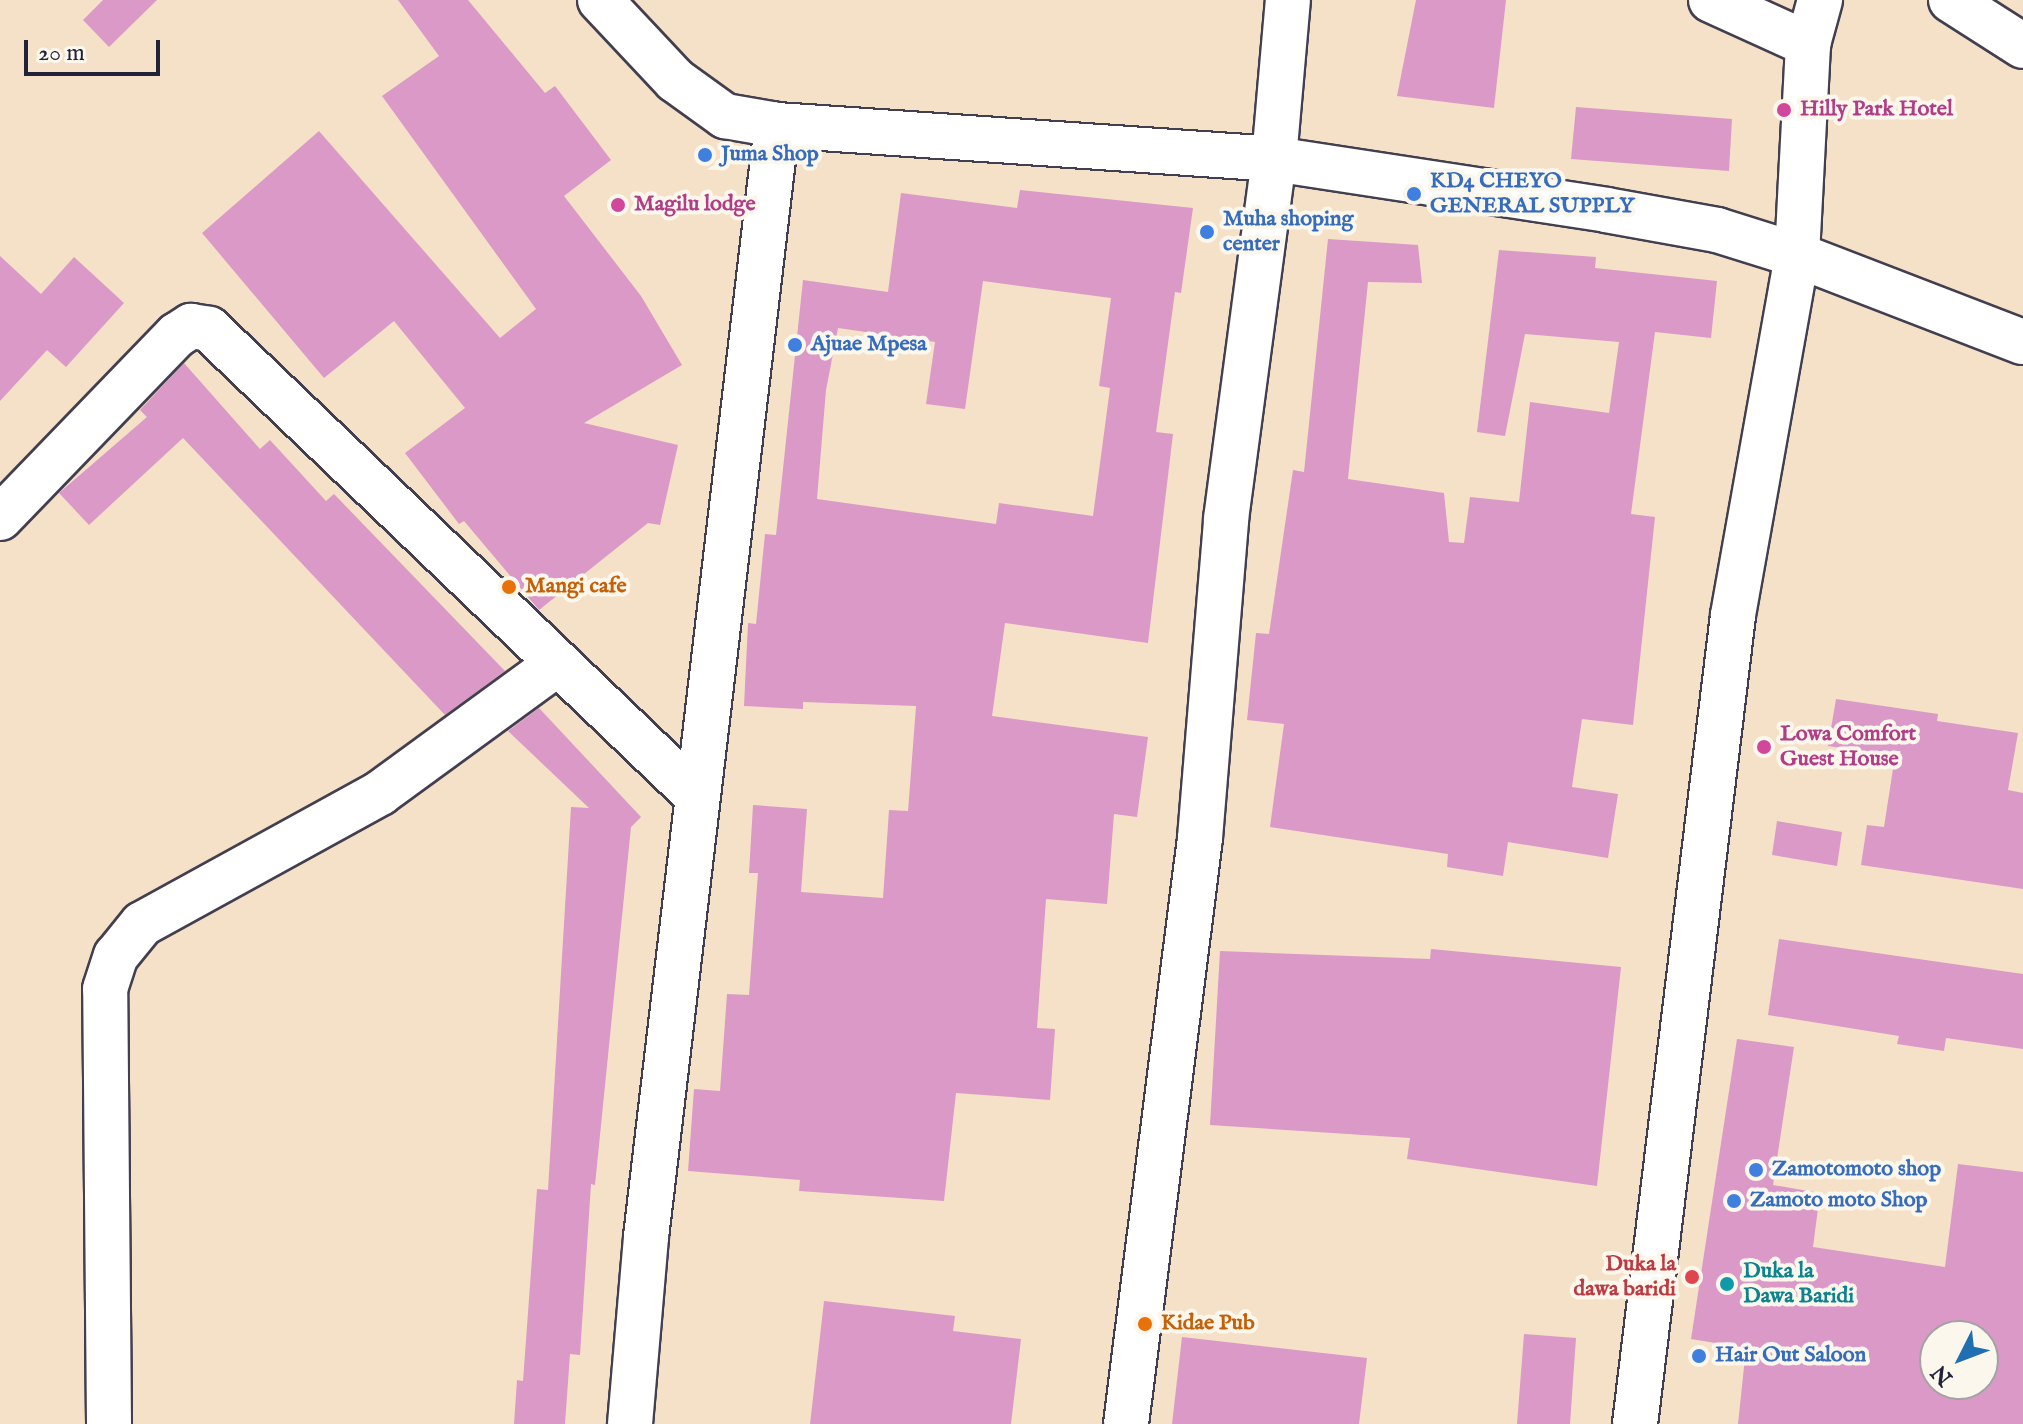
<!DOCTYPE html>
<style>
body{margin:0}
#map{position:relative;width:2023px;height:1424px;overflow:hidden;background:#f5e1c7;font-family:"IM FELL English",serif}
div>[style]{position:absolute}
.building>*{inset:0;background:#db99c8}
.roads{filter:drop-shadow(2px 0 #423f50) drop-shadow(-2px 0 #423f50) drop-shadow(0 2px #423f50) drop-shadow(0 -2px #423f50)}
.minor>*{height:44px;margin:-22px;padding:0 22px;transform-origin:22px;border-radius:22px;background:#fff}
.tertiary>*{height:44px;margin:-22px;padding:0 22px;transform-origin:22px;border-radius:22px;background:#fff}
.dots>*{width:22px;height:22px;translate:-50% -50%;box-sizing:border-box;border:4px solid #fbf7ec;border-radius:50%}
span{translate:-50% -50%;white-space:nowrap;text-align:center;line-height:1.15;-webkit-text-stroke:8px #fbf7ec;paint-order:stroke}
.hotel-label{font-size:22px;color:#b23c85;font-weight:700}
.left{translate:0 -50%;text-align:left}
.shop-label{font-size:22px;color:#366cbe;font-weight:700}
.food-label{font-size:22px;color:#c56008;font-weight:700}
.health-label{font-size:22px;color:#be3a42;font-weight:700}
.right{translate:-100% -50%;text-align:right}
.culture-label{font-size:22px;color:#0d838f;font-weight:700}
.north{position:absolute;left:1919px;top:1320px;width:80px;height:80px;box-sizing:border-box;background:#fbf7ec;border:2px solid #a4a2a5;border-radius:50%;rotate:228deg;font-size:22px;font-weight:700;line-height:32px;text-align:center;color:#22223b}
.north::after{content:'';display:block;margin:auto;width:28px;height:36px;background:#1f6fb2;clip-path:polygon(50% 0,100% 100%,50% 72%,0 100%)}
.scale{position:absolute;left:24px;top:40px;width:136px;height:36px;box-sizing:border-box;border:4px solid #22223b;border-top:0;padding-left:10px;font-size:24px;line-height:28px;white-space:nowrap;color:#22223b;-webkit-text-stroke:6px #fbf7ec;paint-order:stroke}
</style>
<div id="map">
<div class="building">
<div style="clip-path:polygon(103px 0,157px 0,109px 47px,83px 20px)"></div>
<div style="clip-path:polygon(398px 0,468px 0,545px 93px,555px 86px,611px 160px,564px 196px,641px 296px,682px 365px,584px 423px,678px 445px,660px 525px,648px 523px,539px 610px,464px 521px,459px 524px,405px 453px,465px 408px,394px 321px,324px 378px,202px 233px,319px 131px,500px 338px,536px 309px,382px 96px,439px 56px)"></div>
<div style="clip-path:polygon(1416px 0,1506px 0,1494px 108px,1397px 96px)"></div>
<div style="clip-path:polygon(1576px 107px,1732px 119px,1729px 171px,1571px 159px)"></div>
<div style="clip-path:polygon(evenodd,1020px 190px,1193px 208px,1181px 293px,1175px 292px,1156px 432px,1173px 434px,1148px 643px,1005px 623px,992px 716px,1148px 737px,1137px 817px,1114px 814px,1107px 904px,1046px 899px,1037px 1028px,1055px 1029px,1050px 1100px,956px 1093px,944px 1201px,799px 1191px,800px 1180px,688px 1171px,694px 1089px,720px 1091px,727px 994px,749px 995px,758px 873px,749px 873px,753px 805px,807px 809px,801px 892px,883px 898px,889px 810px,908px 811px,916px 706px,803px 702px,803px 709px,744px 706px,748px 623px,756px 624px,765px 534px,776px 535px,803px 280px,888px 292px,901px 193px,1017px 208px,1020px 190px,983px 281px,1111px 298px,1099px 386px,1110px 388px,1093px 516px,999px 503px,996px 524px,817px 499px,826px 390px,838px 328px,935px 342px,926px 404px,965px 409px,983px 281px)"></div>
<div style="clip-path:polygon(1328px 239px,1418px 245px,1422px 283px,1368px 282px,1348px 479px,1444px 493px,1449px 542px,1464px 543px,1470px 497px,1519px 502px,1530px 402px,1609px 413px,1619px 342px,1525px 334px,1505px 436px,1477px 432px,1499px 250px,1596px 257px,1595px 268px,1717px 281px,1711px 338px,1655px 332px,1631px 514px,1655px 517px,1633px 725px,1582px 719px,1572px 787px,1618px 794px,1608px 858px,1508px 842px,1503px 876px,1447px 867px,1448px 854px,1270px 827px,1284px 724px,1247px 720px,1256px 633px,1269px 634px,1293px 470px,1304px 472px)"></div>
<div style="clip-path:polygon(0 256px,41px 294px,74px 257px,124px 303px,66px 367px,47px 350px,0 401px)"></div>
<div style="clip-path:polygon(184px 363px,260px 449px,270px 440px,326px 501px,334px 494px,505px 671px,445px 715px,183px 438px,89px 525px,59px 493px,147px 417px,140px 410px)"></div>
<div style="clip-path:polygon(1836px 699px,1938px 714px,1937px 721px,2018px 733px,2008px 790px,2023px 793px,2023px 889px,1861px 865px,1867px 825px,1884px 827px,1895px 756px,1828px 746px)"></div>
<div style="clip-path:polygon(539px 708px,641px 817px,631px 827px,595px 1185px,591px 1184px,580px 1355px,570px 1354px,565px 1424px,514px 1424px,517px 1380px,523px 1381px,537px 1189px,548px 1190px,571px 807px,589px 808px,508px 731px)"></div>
<div style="clip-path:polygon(1777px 821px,1842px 832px,1837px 866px,1772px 855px)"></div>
<div style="clip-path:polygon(1779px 939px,2023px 974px,2023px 1049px,1946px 1038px,1944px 1051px,1897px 1044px,1899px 1036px,1768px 1015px)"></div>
<div style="clip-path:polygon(1431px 949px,1621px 967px,1597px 1186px,1407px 1159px,1410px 1138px,1210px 1125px,1220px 951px,1430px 959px)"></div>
<div style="clip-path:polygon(evenodd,1737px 1039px,1794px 1047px,1773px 1185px,1820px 1193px,1813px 1247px,1945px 1267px,1958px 1164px,2023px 1172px,2023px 1424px,1738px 1424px,1746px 1348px,1691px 1339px,1737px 1039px,1935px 1336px,1983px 1336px,1983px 1384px,1935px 1384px,1935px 1336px)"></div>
<div style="clip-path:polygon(824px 1301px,955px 1316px,953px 1331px,1021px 1339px,1011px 1424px,810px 1424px)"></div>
<div style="clip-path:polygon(1524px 1334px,1576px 1338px,1570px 1424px,1517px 1424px)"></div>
<div style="clip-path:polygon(1182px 1337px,1367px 1358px,1359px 1424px,1172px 1424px)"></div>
</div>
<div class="roads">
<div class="minor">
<div style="left:1711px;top:0;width:107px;rotate:24.4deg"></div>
<div style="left:1951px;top:0;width:85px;rotate:32.6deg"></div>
<div style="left:0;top:518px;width:255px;rotate:-46deg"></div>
<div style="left:177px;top:335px;width:17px;rotate:-33deg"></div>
<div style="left:191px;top:326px;width:18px;rotate:9deg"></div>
<div style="left:209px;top:329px;width:675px;rotate:43.74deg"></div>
<div style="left:109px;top:1424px;width:435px;rotate:-90.5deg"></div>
<div style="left:105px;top:989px;width:35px;rotate:-72deg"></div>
<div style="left:116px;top:956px;width:41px;rotate:-50.9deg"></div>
<div style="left:142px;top:924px;width:272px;rotate:-28.8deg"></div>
<div style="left:380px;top:793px;width:219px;rotate:-36.1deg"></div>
<div style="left:630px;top:1424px;width:188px;rotate:-85.1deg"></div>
<div style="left:646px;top:1237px;width:1120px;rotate:-83.28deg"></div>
<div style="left:1126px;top:1424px;width:591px;rotate:-82.8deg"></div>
<div style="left:1200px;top:838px;width:320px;rotate:-85.3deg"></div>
<div style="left:1226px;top:519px;width:363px;rotate:-82.4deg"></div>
<div style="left:1274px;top:159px;width:160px;rotate:-85deg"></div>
<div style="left:1635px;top:1424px;width:815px;rotate:-83.09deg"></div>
<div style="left:1733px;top:615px;width:366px;rotate:-79.9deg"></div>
<div style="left:1797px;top:255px;width:211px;rotate:-87deg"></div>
<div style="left:1808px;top:44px;width:46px;rotate:-74.7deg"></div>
</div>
<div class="tertiary">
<div style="left:600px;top:0;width:110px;rotate:46.8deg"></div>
<div style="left:675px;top:80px;width:62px;rotate:35.8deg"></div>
<div style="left:725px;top:116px;width:53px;rotate:9.8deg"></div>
<div style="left:777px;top:125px;width:498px;rotate:3.9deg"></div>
<div style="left:1274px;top:159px;width:336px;rotate:8.7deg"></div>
<div style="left:1606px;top:210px;width:113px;rotate:10.2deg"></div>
<div style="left:1717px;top:230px;width:84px;rotate:17.4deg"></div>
<div style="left:1797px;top:255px;width:242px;rotate:21.1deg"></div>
</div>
</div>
<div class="dots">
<div style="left:1784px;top:110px;background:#d1479c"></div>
<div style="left:705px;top:155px;background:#3f7fe0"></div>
<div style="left:1414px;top:194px;background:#3f7fe0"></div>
<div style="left:618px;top:205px;background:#d1479c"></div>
<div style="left:1207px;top:232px;background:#3f7fe0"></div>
<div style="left:795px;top:345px;background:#3f7fe0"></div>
<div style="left:509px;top:587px;background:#e8710a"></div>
<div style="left:1764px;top:747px;background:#d1479c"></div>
<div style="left:1756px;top:1170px;background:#3f7fe0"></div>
<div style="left:1734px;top:1201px;background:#3f7fe0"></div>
<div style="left:1692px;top:1277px;background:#e0444e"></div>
<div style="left:1727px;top:1284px;background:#0f9aa8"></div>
<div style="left:1145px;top:1324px;background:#e8710a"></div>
<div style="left:1699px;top:1356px;background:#3f7fe0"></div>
</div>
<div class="hotel-label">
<span class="left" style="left:1800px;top:110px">Hilly Park Hotel</span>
<span class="left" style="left:634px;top:205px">Magilu lodge</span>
<span class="left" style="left:1780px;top:747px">Lowa Comfort<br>Guest House</span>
</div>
<div class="shop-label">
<span class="left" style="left:721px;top:155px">Juma Shop</span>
<span class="left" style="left:1430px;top:194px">KD4 CHEYO<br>GENERAL SUPPLY</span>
<span class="left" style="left:1223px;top:232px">Muha shoping<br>center</span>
<span class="left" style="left:811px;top:345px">Ajuae Mpesa</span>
<span class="left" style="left:1772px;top:1170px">Zamotomoto shop</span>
<span class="left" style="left:1750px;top:1201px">Zamoto moto Shop</span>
<span class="left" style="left:1715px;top:1356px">Hair Out Saloon</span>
</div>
<div class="food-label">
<span class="left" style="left:525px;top:587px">Mangi cafe</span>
<span class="left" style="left:1161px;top:1324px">Kidae Pub</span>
</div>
<div class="health-label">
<span class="right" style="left:1676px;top:1277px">Duka la<br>dawa baridi</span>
</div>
<div class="culture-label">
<span class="left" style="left:1743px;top:1284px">Duka la<br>Dawa Baridi</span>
</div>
<div class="north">N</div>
<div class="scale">20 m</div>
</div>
